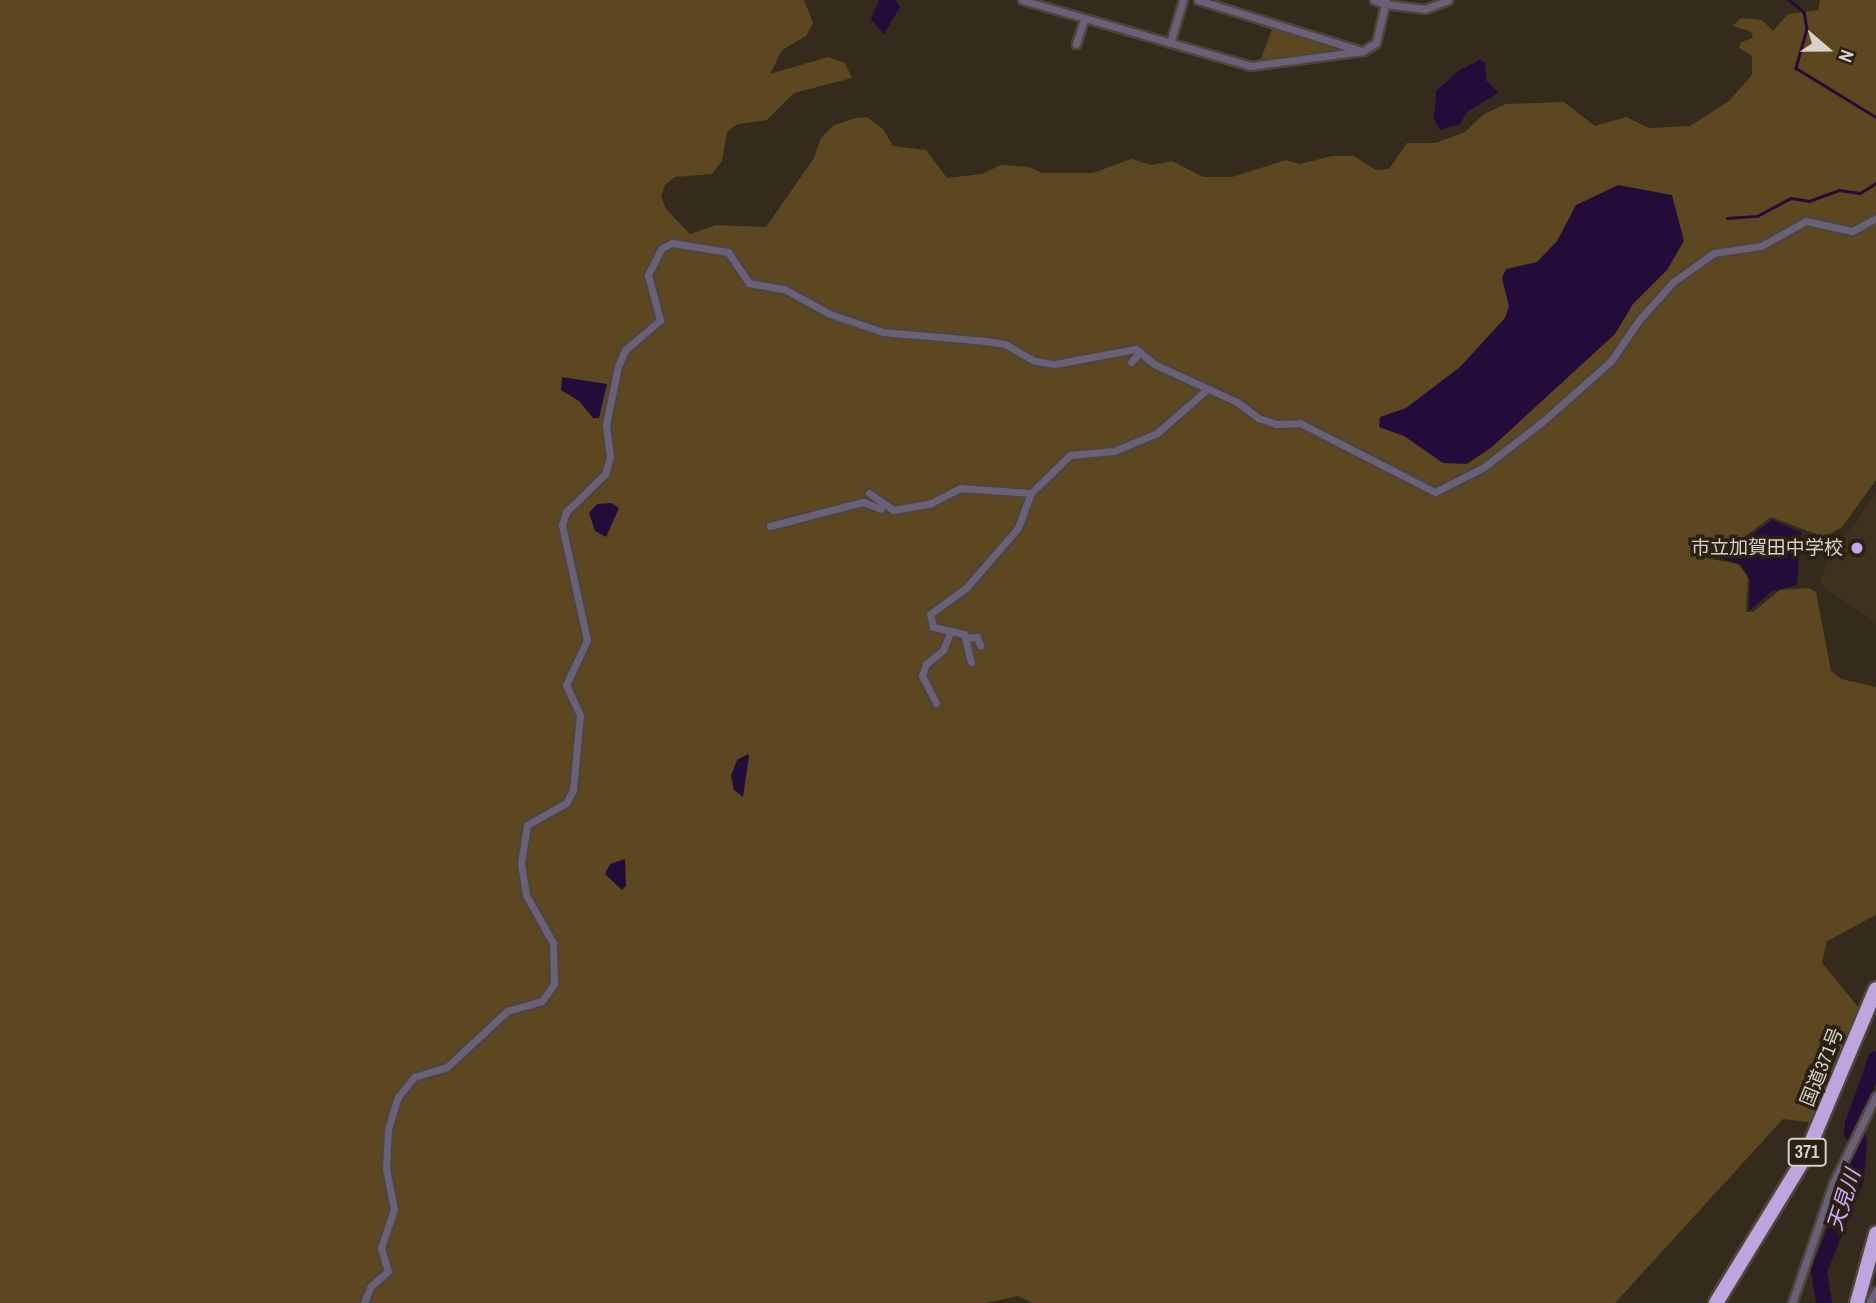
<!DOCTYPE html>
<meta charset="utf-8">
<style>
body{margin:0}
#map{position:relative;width:1876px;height:1303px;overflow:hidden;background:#342b1d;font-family:"Archivo Narrow","Noto Sans JP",sans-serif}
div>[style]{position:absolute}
.built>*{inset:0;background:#3e311d}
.green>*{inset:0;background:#5d4721}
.water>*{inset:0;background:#240c3a}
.stream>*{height:2.5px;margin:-1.25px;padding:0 1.25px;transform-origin:1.25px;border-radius:1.25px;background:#240c3a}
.river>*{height:16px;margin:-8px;padding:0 8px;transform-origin:8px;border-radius:8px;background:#240c3a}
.roads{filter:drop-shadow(2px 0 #4e4639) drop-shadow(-2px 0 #4e4639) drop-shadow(0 2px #4e4639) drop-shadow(0 -2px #4e4639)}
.street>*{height:7px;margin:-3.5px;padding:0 3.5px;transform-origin:3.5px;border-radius:3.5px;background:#6a6077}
.highway>*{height:14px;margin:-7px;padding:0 7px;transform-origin:7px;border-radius:7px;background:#bea5de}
.dots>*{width:19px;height:19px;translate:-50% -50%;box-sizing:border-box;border:4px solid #2a2113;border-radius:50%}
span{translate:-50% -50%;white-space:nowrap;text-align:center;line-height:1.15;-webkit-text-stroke:7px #2a2113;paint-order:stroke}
.shield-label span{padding:2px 5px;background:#2a2113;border:2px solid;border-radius:5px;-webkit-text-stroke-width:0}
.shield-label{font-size:18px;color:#d7d1c9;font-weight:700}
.poi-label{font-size:19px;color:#d7d1c9}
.right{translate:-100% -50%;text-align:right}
.street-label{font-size:19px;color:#d7d1c9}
.water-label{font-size:21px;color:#d0adfc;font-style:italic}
.north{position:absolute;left:1792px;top:14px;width:70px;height:70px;-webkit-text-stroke:5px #2a2113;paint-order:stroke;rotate:110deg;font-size:19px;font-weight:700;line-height:28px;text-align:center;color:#d7d1c9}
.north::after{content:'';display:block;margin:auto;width:24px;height:32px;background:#d7d1c9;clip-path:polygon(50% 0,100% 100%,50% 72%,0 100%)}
</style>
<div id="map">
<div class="built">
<div style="clip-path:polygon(1876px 493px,1876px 624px,1820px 584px,1828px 560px)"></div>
</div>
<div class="green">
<div style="clip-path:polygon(0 0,804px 0,813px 23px,806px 36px,782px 50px,770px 74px,828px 57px,845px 63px,852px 78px,794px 93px,767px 120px,738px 124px,727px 132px,722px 161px,712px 174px,675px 177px,665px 185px,661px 197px,666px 209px,690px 234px,716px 225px,766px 227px,814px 158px,821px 138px,834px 125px,856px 118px,867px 117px,883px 129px,893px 146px,926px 150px,947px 178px,982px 174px,1001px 165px,1029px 167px,1042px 173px,1093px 173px,1131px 159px,1152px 165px,1172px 161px,1203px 177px,1232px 177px,1286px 160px,1300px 164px,1332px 156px,1354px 156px,1376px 170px,1389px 169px,1407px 143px,1435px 143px,1465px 132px,1484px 114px,1506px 104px,1564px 102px,1595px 126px,1626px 117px,1649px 128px,1690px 126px,1729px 101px,1752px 75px,1752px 56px,1739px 48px,1741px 42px,1753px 38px,1751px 32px,1733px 26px,1741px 18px,1762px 20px,1773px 31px,1788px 14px,1818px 10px,1820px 0,1876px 0,1876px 480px,1842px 527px,1824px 537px,1771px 517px,1743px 538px,1704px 547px,1700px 557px,1738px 564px,1748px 577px,1746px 612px,1753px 612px,1780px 590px,1808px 588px,1816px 592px,1831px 671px,1841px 679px,1876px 687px,1876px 915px,1827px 941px,1822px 963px,1859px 1008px,1815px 1123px,1783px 1119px,1615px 1303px,1033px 1303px,1018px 1296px,986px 1303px,0 1303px)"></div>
<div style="clip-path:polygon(1274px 24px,1356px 50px,1259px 64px)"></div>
</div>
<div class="water">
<div style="clip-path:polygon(879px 0,896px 0,900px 7px,884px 34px,871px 19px)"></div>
<div style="clip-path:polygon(1480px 60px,1485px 62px,1486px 80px,1498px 93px,1467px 112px,1460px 124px,1440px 130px,1434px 119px,1436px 91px,1458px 71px)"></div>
<div style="clip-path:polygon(1618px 185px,1672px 195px,1684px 241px,1667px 270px,1633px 304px,1615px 334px,1492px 447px,1467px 464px,1443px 463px,1404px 436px,1379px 427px,1380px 417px,1406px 408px,1460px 367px,1505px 318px,1509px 306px,1502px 278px,1506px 269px,1537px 262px,1557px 241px,1576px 205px)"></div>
<div style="clip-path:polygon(562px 377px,607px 384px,599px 418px,593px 418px,579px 401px,561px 390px)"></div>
<div style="clip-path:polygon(611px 503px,619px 508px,606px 537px,595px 531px,589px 513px,597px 504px)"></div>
<div style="clip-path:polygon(1772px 520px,1801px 532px,1797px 585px,1771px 592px,1749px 611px,1750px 580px,1741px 565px,1703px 552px,1748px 537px)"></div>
<div style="clip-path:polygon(748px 754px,749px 756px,743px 797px,734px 790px,731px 776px,737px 760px)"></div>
<div style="clip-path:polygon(625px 859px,626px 886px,622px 890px,605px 874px,610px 864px)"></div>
</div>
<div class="stream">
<div style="left:1789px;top:0;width:19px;rotate:39deg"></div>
<div style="left:1804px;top:12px;width:17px;rotate:80deg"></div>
<div style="left:1807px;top:29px;width:41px;rotate:105.8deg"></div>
<div style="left:1796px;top:68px;width:94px;rotate:31.5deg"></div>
<div style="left:1727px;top:218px;width:30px;rotate:-4deg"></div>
<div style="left:1757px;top:216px;width:38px;rotate:-28deg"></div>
<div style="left:1791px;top:198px;width:18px;rotate:9deg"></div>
<div style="left:1809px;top:201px;width:32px;rotate:-20deg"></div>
<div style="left:1839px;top:190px;width:21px;rotate:8deg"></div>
<div style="left:1860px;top:193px;width:19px;rotate:-32deg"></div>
</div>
<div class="river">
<div style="left:1824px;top:1303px;width:32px;rotate:-99deg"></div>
<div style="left:1819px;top:1271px;width:100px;rotate:-68.3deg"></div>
<div style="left:1856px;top:1178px;width:37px;rotate:-85deg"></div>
<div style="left:1859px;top:1141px;width:11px;rotate:-131deg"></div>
<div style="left:1852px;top:1133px;width:9px;rotate:-84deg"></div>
<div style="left:1853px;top:1124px;width:69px;rotate:-70.5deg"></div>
</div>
<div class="roads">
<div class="street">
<div style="left:1022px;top:0;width:237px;rotate:16.1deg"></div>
<div style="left:1250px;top:66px;width:114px;rotate:-7.6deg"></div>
<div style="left:1363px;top:51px;width:15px;rotate:-32deg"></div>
<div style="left:1376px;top:43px;width:40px;rotate:-77deg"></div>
<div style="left:1385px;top:4px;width:40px;rotate:7.1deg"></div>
<div style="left:1425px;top:9px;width:25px;rotate:-21deg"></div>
<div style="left:1198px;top:0;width:172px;rotate:17.3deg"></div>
<div style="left:1374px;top:0;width:12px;rotate:20deg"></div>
<div style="left:1385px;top:4px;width:4px;rotate:-76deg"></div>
<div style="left:1170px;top:43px;width:45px;rotate:-73.2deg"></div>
<div style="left:1076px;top:44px;width:26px;rotate:-72deg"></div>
<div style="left:1131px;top:362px;width:12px;rotate:-48deg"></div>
<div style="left:869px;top:493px;width:29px;rotate:35deg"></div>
<div style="left:893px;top:510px;width:39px;rotate:-10deg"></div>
<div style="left:931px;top:503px;width:33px;rotate:-27deg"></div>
<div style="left:960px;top:488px;width:71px;rotate:4deg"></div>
<div style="left:770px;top:526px;width:96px;rotate:-14.5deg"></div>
<div style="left:863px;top:502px;width:19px;rotate:21deg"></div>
<div style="left:965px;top:638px;width:12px;rotate:-5deg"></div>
<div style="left:977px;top:637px;width:9px;rotate:69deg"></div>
<div style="left:971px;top:662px;width:29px;rotate:-104deg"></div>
<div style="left:964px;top:634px;width:32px;rotate:-167deg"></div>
<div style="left:933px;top:627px;width:13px;rotate:-103deg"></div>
<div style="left:930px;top:614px;width:44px;rotate:-35.8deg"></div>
<div style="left:966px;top:588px;width:79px;rotate:-49.1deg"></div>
<div style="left:1018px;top:528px;width:37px;rotate:-70deg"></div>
<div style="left:1031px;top:493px;width:54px;rotate:-44.3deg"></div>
<div style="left:1070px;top:455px;width:44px;rotate:-5.2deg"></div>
<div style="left:1114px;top:451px;width:47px;rotate:-22.7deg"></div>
<div style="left:1157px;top:433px;width:64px;rotate:-41.2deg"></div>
<div style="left:936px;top:703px;width:30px;rotate:-117deg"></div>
<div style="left:922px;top:676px;width:13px;rotate:-72deg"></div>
<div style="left:926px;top:664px;width:22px;rotate:-39deg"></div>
<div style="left:943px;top:650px;width:18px;rotate:-68deg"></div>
<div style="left:364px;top:1303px;width:18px;rotate:-68deg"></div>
<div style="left:371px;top:1286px;width:23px;rotate:-41deg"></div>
<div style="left:388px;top:1271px;width:24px;rotate:-107deg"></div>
<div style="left:381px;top:1248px;width:41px;rotate:-71.6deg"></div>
<div style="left:394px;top:1209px;width:41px;rotate:-101.3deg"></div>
<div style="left:386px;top:1169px;width:40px;rotate:-87.1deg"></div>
<div style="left:388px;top:1129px;width:34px;rotate:-73deg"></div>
<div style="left:398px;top:1097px;width:26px;rotate:-51deg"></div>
<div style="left:414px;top:1077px;width:34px;rotate:-17deg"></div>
<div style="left:447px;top:1067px;width:82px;rotate:-43deg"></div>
<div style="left:507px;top:1011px;width:36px;rotate:-16deg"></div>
<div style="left:542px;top:1001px;width:21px;rotate:-55deg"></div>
<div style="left:554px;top:984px;width:41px;rotate:-91.4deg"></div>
<div style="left:553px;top:943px;width:55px;rotate:-119.4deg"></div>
<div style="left:526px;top:895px;width:32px;rotate:-99deg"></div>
<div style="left:521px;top:863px;width:38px;rotate:-81deg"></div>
<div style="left:527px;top:825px;width:45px;rotate:-29.4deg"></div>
<div style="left:566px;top:803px;width:15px;rotate:-62deg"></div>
<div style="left:573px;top:790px;width:75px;rotate:-84.7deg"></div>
<div style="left:580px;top:715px;width:33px;rotate:-115deg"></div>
<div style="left:566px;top:685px;width:50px;rotate:-65deg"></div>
<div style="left:587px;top:640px;width:118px;rotate:-102.3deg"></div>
<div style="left:562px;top:525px;width:14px;rotate:-73deg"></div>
<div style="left:566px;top:512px;width:54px;rotate:-44.3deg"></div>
<div style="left:605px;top:474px;width:18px;rotate:-74deg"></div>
<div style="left:610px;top:457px;width:32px;rotate:-97deg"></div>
<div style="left:606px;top:425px;width:60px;rotate:-78.5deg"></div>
<div style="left:618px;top:366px;width:17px;rotate:-66deg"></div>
<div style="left:625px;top:350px;width:46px;rotate:-40.6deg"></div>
<div style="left:660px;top:320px;width:47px;rotate:-104.9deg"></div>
<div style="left:648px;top:275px;width:30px;rotate:-63deg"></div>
<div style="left:662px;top:248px;width:11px;rotate:-27deg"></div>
<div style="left:672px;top:243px;width:57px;rotate:9.1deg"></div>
<div style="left:728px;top:252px;width:37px;rotate:56deg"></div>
<div style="left:749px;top:283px;width:36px;rotate:10deg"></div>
<div style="left:784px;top:289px;width:52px;rotate:28.5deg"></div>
<div style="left:830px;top:314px;width:56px;rotate:18.8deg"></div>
<div style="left:883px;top:332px;width:103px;rotate:5deg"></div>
<div style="left:986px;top:341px;width:19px;rotate:9deg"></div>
<div style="left:1005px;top:344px;width:34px;rotate:30deg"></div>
<div style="left:1035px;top:361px;width:20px;rotate:9deg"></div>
<div style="left:1055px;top:364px;width:82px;rotate:-10.5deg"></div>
<div style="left:1136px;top:349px;width:23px;rotate:40deg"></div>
<div style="left:1154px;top:364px;width:91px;rotate:24.6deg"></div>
<div style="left:1237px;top:402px;width:26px;rotate:37deg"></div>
<div style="left:1258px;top:418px;width:19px;rotate:18deg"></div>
<div style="left:1276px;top:424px;width:24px;rotate:-2deg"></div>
<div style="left:1300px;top:423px;width:152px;rotate:27.1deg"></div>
<div style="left:1435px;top:492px;width:55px;rotate:-27deg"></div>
<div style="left:1484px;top:467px;width:73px;rotate:-37.8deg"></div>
<div style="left:1542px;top:422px;width:92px;rotate:-41.5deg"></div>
<div style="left:1611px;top:361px;width:50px;rotate:-55.7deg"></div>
<div style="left:1639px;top:320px;width:51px;rotate:-48.2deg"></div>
<div style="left:1673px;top:282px;width:50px;rotate:-35.3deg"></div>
<div style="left:1714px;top:253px;width:48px;rotate:-8.5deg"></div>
<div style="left:1761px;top:246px;width:51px;rotate:-29.1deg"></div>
<div style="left:1806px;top:221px;width:47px;rotate:12.3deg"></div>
<div style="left:1852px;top:231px;width:27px;rotate:-28deg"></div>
<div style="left:1792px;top:1303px;width:127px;rotate:-71.1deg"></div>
<div style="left:1833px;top:1183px;width:97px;rotate:-63.7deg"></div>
<div style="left:1869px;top:1303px;width:14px;rotate:-60deg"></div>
</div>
<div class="highway">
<div style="left:1716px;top:1303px;width:171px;rotate:-58.6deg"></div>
<div style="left:1805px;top:1157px;width:182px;rotate:-67.1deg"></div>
<div style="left:1857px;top:1303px;width:72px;rotate:-74.6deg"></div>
</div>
</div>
<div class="dots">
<div style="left:1857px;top:548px;background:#c7a6ef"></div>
</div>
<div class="shield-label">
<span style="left:1807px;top:1152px">371</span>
</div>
<div class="poi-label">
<span class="right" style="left:1843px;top:548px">市立加賀田中学校</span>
</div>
<div class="street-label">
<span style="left:1822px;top:1067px;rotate:-68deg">国道371号</span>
</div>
<div class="water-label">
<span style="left:1844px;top:1200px;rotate:-72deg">天見川</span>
</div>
<div class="north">N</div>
</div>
